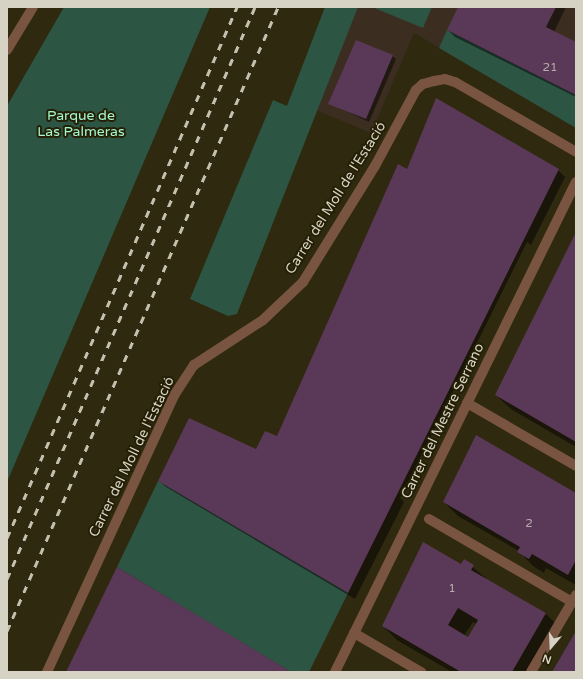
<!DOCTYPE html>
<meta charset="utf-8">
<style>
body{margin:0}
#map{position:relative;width:583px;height:679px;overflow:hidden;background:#2f290f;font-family:"Varela Round",sans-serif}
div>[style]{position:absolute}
.education>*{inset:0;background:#3c2d21}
.green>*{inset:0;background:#2c5643}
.shadow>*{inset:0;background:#0007}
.building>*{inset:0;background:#5a3857}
.minor>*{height:10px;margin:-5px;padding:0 5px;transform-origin:5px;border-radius:5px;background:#795441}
.rail>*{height:3px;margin-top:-1.5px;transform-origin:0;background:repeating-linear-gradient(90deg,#c4c1b1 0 7px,transparent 0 14px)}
span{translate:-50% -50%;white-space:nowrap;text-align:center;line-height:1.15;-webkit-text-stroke:4px #251f05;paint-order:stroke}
.number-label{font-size:12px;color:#b7aca9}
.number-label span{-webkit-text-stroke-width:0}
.park-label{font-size:14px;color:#a3f7d0}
.street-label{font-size:14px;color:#d6d3c4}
.frame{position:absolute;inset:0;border:8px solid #d6d3c4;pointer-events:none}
.north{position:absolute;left:531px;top:627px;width:40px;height:40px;-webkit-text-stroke:3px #251f05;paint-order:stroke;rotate:199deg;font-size:11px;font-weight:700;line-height:16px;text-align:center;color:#d6d3c4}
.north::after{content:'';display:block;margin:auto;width:14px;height:18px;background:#d6d3c4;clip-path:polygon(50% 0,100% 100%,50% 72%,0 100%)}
</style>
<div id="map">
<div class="education">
<div style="clip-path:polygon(358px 7px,576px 7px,576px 128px,414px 33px,371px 133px,316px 110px)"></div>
</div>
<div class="green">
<div style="clip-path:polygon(64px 7px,210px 7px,7px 482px,7px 106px)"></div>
<div style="clip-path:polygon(325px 7px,358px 7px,237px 314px,228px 316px,190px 299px,273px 100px,287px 106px)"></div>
<div style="clip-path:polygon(372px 7px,432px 7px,423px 28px)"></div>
<div style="clip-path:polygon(447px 30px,576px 95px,576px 128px,439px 48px)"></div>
<div style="clip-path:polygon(158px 481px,348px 593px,309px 672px,291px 672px,117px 567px)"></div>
</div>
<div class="shadow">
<div style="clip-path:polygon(460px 7px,566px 7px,554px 32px,576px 43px,576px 97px,455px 37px,448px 30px)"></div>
<div style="clip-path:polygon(392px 56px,396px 59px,369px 122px,329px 103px)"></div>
<div style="clip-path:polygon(558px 170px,565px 177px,531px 245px,527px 242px,400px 498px,404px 502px,355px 599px,166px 487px,160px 481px,281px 440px,411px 173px)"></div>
<div style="clip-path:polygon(576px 234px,576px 447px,511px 409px,496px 395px)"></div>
<div style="clip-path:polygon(576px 494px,576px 585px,546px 568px,544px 573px,533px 566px,519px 551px,458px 516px,444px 502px)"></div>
<div style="clip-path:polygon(evenodd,464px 560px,488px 580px,545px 613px,560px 628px,534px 672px,452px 672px,397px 640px,383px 626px,461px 565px,464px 560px,473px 622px,476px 624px,468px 638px,464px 636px,473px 622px)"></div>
</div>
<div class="building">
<div style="clip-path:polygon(458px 7px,556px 7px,546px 27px,576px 42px,576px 95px,447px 30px)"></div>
<div style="clip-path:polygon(356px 40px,393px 55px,366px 119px,328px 104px)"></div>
<div style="clip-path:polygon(436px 98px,559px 169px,348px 593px,158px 481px,189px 418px,256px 449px,265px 431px,277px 436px,398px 164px,407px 169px)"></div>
<div style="clip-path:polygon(576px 232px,575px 370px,576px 442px,495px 395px)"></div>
<div style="clip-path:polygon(476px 435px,576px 493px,576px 560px,568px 575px,532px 554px,529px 559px,517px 552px,520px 547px,443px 502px)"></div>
<div style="clip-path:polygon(evenodd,423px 542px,461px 564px,464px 559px,474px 565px,471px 570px,546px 613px,512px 672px,461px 672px,382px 626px,423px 542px,458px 608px,478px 620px,468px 637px,448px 625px,458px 608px)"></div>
<div style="clip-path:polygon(117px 567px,212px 624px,291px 672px,66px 672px)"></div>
<div style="clip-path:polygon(576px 631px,576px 672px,552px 672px,566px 648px)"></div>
</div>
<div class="minor">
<div style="left:7px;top:50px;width:50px;rotate:-58.8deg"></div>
<div style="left:467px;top:403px;width:126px;rotate:30deg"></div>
<div style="left:429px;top:519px;width:165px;rotate:30.1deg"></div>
<div style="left:354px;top:633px;width:78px;rotate:30.2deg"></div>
<div style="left:47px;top:672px;width:306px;rotate:-65.3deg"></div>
<div style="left:175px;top:394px;width:35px;rotate:-57deg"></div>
<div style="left:194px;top:365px;width:82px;rotate:-33.1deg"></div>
<div style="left:263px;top:320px;width:55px;rotate:-43.5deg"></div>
<div style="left:303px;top:282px;width:137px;rotate:-58.2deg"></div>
<div style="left:375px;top:166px;width:86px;rotate:-61.7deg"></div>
<div style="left:416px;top:90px;width:9px;rotate:-41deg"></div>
<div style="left:423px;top:84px;width:11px;rotate:-15deg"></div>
<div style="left:434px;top:81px;width:11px;rotate:-10deg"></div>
<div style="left:445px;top:79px;width:10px;rotate:17deg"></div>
<div style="left:455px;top:82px;width:140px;rotate:30deg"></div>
<div style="left:335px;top:672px;width:546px;rotate:-63.81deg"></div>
<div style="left:531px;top:672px;width:89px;rotate:-59.7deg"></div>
</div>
<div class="rail">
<div style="left:7px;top:538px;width:579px;rotate:-66.58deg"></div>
<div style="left:7px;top:579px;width:623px;rotate:-66.56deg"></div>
<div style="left:7px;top:631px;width:680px;rotate:-66.52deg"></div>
</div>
<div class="number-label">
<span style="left:550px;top:68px">21</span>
<span style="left:529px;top:524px">2</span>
<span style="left:452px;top:589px">1</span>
</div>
<div class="park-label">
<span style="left:81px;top:124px">Parque de<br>Las Palmeras</span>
</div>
<div class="street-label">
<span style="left:336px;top:198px;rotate:-58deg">Carrer del Moll de l'Estació</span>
<span style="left:443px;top:421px;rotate:-64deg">Carrer del Mestre Serrano</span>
<span style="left:132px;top:457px;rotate:-64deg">Carrer del Moll de l'Estació</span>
</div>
<div class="frame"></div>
<div class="north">N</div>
</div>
